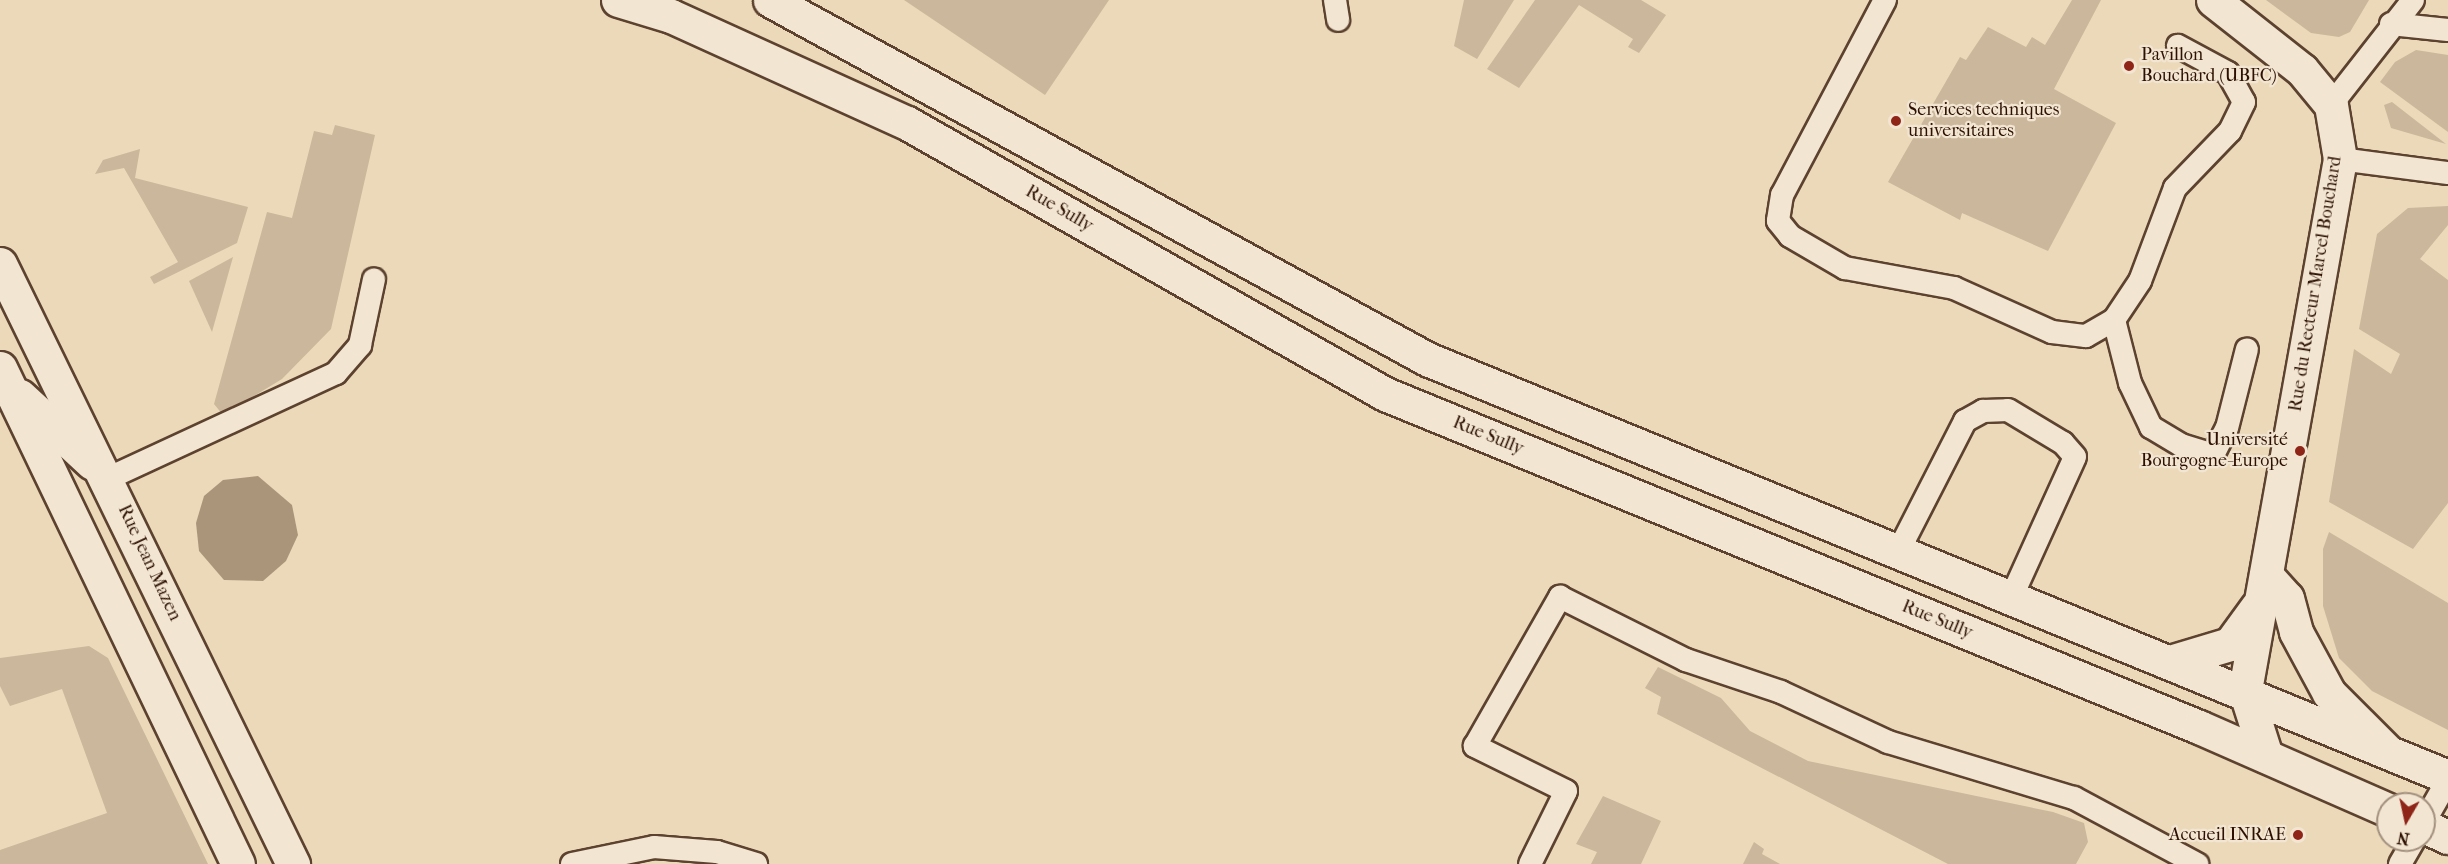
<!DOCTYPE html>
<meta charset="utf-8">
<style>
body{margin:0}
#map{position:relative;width:2448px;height:864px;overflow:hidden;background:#ebd9ba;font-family:"IM FELL French Canon",serif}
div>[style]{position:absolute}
.green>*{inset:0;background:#cbb79b}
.water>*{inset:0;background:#aa957b}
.roads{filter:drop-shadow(2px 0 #5c422f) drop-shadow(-2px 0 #5c422f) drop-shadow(0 2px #5c422f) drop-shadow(0 -2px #5c422f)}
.lane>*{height:22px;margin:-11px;padding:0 11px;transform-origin:11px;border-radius:11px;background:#f2e6d2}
.street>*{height:33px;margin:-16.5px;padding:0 16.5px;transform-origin:16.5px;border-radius:16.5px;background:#f2e6d2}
.secondary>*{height:33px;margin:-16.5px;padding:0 16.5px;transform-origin:16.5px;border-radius:16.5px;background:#f2e6d2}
.dots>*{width:16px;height:16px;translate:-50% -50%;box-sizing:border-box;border:3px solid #f2e6d2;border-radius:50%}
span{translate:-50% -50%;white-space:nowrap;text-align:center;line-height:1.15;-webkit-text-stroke:4.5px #f2e6d2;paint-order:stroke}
.poi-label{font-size:18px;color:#2d1001}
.left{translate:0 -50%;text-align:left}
.right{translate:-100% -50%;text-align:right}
.street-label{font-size:18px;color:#2d1001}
.north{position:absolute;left:2376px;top:792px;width:60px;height:60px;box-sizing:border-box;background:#f2e6d2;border:2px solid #a3907e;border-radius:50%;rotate:189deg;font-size:16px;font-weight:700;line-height:24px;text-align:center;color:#2d1001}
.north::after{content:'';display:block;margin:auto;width:21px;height:27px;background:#8f2418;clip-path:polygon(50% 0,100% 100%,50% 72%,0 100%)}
</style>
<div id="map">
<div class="green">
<div style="clip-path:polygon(904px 0,1109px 0,1045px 95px)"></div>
<div style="clip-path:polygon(1464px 0,1514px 0,1477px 59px,1454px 46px)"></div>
<div style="clip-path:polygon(1535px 0,1641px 0,1666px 15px,1639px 53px,1628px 47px,1633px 39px,1579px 5px,1519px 88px,1487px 69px)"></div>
<div style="clip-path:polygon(2072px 0,2101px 0,2054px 89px,2116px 123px,2048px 251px,1962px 213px,1960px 220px,1888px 182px,1960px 57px,1966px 60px,1988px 27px,2026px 47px,2032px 37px,2045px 45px)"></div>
<div style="clip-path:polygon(2266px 0,2369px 0,2350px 32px,2339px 37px,2311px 33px)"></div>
<div style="clip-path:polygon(2416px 50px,2448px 55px,2448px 132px,2380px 82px,2395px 62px)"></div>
<div style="clip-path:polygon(2392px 102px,2446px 144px,2391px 128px,2384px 105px)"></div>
<div style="clip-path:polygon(335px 125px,375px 135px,331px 329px,282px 379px,223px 415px,214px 404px,267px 212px,292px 218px,314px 131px,332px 135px)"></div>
<div style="clip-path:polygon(140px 149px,135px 178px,248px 207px,237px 243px,154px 284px,150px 277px,178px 262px,124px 168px,95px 174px,103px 160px)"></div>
<div style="clip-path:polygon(2448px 206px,2448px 225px,2420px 259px,2448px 280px,2448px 503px,2413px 549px,2329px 502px,2354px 349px,2391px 374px,2400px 354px,2359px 329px,2377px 234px,2408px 208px)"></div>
<div style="clip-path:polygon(233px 257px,212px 332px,189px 281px)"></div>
<div style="clip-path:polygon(2329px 532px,2448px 603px,2448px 730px,2372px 691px,2339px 658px,2323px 606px,2323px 549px)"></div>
<div style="clip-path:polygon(89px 646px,108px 658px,208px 864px,0 864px,0 850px,107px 813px,62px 689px,10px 706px,0 686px,0 658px)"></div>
<div style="clip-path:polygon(1658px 667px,1721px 698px,1750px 731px,1808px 761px,2053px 812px,2084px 823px,2088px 842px,2076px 864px,1948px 864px,1657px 714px,1661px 697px,1645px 688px)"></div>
<div style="clip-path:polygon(1603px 796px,1661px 821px,1641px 864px,1591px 864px,1597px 852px,1576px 844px)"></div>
<div style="clip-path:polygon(1754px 842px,1764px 849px,1762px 854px,1780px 864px,1743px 864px)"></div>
</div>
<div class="water">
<div style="clip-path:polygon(258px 476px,292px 505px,298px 535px,286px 561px,263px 581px,224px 580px,199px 551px,196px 523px,204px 496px,223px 480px)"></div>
</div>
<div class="roads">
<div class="lane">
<div style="left:1335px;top:0;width:20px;rotate:81deg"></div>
<div style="left:1885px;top:0;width:221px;rotate:117.8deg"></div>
<div style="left:1782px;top:195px;width:26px;rotate:99deg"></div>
<div style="left:1778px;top:221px;width:19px;rotate:51deg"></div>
<div style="left:1790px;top:236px;width:64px;rotate:30.2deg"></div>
<div style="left:1845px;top:268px;width:111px;rotate:10.4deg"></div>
<div style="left:1954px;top:288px;width:107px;rotate:24.2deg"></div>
<div style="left:2052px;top:332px;width:34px;rotate:7deg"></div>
<div style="left:2086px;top:336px;width:32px;rotate:-30deg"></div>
<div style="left:2114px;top:320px;width:47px;rotate:-56.3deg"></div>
<div style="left:2140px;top:281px;width:99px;rotate:-69.4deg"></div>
<div style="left:2175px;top:188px;width:79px;rotate:-46deg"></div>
<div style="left:2230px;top:131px;width:32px;rotate:-64deg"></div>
<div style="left:2244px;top:102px;width:33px;rotate:-119deg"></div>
<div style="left:2228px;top:73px;width:57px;rotate:-151.6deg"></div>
<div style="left:2391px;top:24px;width:57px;rotate:6deg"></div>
<div style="left:2331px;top:105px;width:133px;rotate:-52deg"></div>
<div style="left:2340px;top:159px;width:109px;rotate:7.4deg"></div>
<div style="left:2114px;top:320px;width:65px;rotate:75.7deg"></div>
<div style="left:2130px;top:383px;width:49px;rotate:64.5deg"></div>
<div style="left:2151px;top:427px;width:35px;rotate:31deg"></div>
<div style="left:2181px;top:445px;width:34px;rotate:17deg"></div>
<div style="left:2213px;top:455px;width:30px;rotate:-63deg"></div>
<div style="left:2227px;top:428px;width:81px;rotate:-75.8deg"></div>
<div style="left:109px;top:478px;width:250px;rotate:-24.8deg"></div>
<div style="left:336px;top:373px;width:37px;rotate:-49deg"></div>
<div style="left:360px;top:345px;width:67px;rotate:-78deg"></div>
<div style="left:1899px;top:550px;width:145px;rotate:-62.9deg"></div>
<div style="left:1965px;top:421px;width:21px;rotate:-29deg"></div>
<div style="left:1983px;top:411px;width:25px;rotate:-2deg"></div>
<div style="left:2008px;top:410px;width:64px;rotate:31deg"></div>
<div style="left:2063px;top:443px;width:18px;rotate:49deg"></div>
<div style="left:2075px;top:457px;width:153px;rotate:114.4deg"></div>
<div style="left:2424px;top:822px;width:48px;rotate:-60.3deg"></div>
<div style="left:572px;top:864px;width:84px;rotate:-11.7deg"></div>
<div style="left:654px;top:847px;width:63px;rotate:4.5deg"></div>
<div style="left:717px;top:852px;width:41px;rotate:17.1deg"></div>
<div style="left:1530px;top:864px;width:81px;rotate:-63.7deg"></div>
<div style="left:1566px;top:791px;width:102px;rotate:-153.7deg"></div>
<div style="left:1475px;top:746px;width:172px;rotate:-60.3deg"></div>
<div style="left:1560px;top:597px;width:141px;rotate:26.6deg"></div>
<div style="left:1686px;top:660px;width:100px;rotate:18.6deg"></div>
<div style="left:1781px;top:692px;width:118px;rotate:25deg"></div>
<div style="left:1888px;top:742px;width:194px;rotate:16.8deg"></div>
<div style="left:2074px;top:798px;width:140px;rotate:28.2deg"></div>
<div style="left:2400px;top:864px;width:28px;rotate:-60deg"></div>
</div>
<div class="street">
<div style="left:2213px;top:0;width:113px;rotate:38.2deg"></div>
<div style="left:2302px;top:70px;width:45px;rotate:50.4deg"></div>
<div style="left:2331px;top:105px;width:55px;rotate:80.5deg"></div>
<div style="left:2340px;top:159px;width:539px;rotate:100.14deg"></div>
<div style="left:2245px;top:690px;width:69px;rotate:72.3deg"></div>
<div style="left:2266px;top:575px;width:31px;rotate:48deg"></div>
<div style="left:2287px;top:598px;width:35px;rotate:75deg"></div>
<div style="left:2296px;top:632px;width:69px;rotate:61.6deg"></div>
<div style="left:2329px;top:693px;width:82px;rotate:45deg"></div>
<div style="left:2173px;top:661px;width:59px;rotate:-16.6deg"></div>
<div style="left:2230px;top:644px;width:46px;rotate:-53.9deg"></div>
</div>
<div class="secondary">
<div style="left:618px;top:0;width:55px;rotate:16.8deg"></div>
<div style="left:671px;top:16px;width:259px;rotate:24.4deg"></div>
<div style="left:907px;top:123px;width:549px;rotate:29.55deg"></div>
<div style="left:1385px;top:394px;width:879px;rotate:22.25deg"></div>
<div style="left:2199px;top:727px;width:206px;rotate:23.7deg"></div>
<div style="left:770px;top:0;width:749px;rotate:28.65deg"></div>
<div style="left:1427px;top:359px;width:1103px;rotate:22.26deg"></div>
<div style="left:0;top:264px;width:668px;rotate:63.97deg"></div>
<div style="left:0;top:368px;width:550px;rotate:64.37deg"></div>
<div style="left:20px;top:396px;width:98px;rotate:42.9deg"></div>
<div style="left:2424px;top:826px;width:26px;rotate:25deg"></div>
</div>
</div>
<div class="dots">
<div style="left:2129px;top:66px;background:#8f2418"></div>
<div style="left:1896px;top:121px;background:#8f2418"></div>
<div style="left:2300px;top:451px;background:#8f2418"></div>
<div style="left:2298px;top:835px;background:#8f2418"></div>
</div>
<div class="poi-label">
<span class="left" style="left:2141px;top:66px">Pavillon<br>Bouchard (UBFC)</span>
<span class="left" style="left:1908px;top:121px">Services techniques<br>universitaires</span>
<span class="right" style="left:2288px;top:451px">Université<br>Bourgogne-Europe</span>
<span class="right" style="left:2286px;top:835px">Accueil INRAE</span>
</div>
<div class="street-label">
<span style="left:1059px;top:209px;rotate:30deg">Rue Sully</span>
<span style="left:2316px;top:284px;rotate:-81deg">Rue du Recteur Marcel Bouchard</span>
<span style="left:1488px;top:436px;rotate:22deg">Rue Sully</span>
<span style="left:149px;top:563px;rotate:65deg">Rue Jean Mazen</span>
<span style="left:1937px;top:620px;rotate:22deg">Rue Sully</span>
</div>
<div class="north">N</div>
</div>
